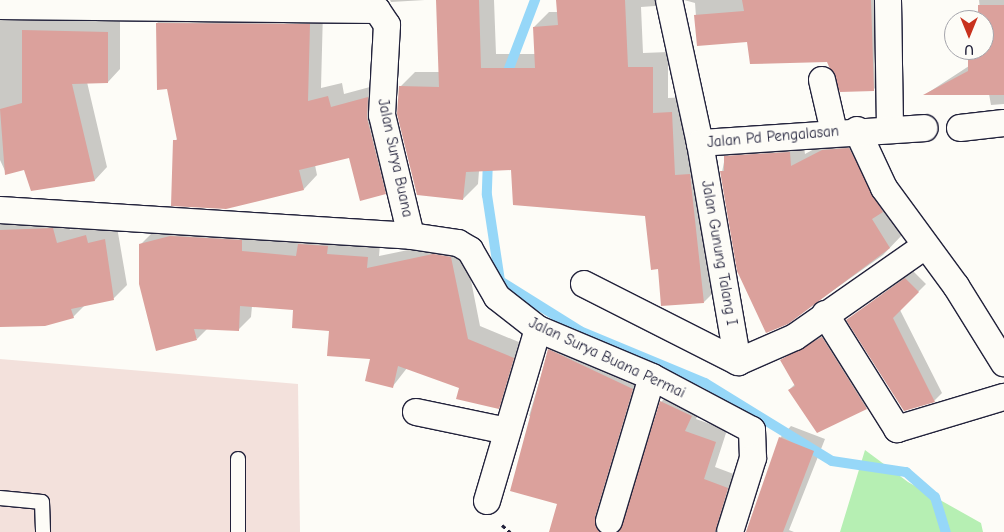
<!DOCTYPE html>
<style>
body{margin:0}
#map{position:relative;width:1004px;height:532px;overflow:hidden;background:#fdfcf7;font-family:"Comic Neue",sans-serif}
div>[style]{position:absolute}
.built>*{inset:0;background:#f3e1dc}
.green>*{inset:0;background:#b6efb3}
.shadow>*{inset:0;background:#0003}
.stream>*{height:10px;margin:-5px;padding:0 5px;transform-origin:5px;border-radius:5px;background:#96d7f8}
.building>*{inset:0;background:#dba19c}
.path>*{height:3px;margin-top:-1.5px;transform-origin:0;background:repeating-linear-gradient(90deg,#22223b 0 4px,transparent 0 8px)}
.roads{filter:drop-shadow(1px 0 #22223b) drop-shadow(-1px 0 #22223b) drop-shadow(0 1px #22223b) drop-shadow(0 -1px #22223b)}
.service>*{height:14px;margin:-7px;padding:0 7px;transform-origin:7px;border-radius:7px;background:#fdfcf7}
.minor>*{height:26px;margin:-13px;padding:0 13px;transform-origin:13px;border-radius:13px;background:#fdfcf7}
span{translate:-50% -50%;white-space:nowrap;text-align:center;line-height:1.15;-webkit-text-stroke:4px #fdfcf7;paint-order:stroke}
.street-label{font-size:15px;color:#22223b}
.north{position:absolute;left:944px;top:10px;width:50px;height:50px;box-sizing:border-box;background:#fdfcf7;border:1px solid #a5a5ac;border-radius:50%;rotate:180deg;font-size:14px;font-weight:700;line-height:20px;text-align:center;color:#22223b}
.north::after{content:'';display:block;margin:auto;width:18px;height:22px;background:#c8321e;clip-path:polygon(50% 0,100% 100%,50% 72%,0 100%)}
</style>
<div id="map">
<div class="built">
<div style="clip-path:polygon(0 359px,298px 384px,300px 532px,0 532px)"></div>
</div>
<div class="green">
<div style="clip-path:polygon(865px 450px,908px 482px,981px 523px,983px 532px,840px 532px)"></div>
</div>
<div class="shadow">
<div style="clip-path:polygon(0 0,120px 10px,120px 69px,108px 82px,87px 82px,107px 167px,95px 180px,32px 190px,25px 168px,6px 173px,0 160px)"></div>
<div style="clip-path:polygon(390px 0,425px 0,391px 2px)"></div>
<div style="clip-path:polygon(437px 0,494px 0,496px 54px,536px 54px,534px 27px,549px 12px,558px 12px,558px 0,661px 0,655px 6px,641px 7px,643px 53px,668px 52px,668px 98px,687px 97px,719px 287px,704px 302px,659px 268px,646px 215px,512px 169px,479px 171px,478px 184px,463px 199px,400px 87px,415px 72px,440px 72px)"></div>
<div style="clip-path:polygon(684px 0,886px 0,888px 75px,873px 90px,828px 61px,748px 41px,698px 44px,695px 3px)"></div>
<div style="clip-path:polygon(979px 0,1004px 0,1004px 104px,991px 105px,989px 94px,926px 94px,969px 66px,969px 50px,984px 50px)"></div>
<div style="clip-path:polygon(171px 9px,323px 11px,321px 88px,342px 83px,344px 94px,381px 84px,399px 179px,385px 193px,350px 157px,315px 165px,317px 175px,304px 189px,175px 141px,178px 138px,157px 23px)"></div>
<div style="clip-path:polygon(863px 135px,903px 234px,883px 255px,787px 323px,722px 172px,725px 157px,739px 143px,803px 139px,805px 154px,836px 137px)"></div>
<div style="clip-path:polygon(66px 216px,70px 230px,99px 223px,101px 230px,117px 227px,127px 285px,114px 298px,85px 305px,73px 317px,0 326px,0 218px)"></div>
<div style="clip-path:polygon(312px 231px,380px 244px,379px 256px,447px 242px,464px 245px,480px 326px,526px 345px,511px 395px,498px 408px,460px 387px,407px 368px,393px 386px,372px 358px,294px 309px,252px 306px,251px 317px,238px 330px,207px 329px,197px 339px,140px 245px,153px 232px,301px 243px)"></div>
<div style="clip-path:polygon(913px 271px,926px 284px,900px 310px,942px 393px,934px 401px,904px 410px,848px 320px)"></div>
<div style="clip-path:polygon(834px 325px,878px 395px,866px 408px,789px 390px,795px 384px,782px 360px)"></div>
<div style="clip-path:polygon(561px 338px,645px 376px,614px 520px,603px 532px,555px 521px,559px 503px,534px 417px,529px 416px,549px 350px)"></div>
<div style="clip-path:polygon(673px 390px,703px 404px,696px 419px,727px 430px,715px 467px,739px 476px,735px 532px,614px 532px,622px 524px,661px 402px)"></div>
<div style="clip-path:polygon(791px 426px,825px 439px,789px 530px,794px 532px,747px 532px,780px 438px)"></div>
</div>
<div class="stream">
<div style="left:505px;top:79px;width:85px;rotate:-69.2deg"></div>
<div style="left:488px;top:159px;width:36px;rotate:92deg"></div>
<div style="left:487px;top:195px;width:87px;rotate:81.4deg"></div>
<div style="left:500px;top:281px;width:94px;rotate:32deg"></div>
<div style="left:580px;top:331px;width:135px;rotate:22.6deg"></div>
<div style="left:705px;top:383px;width:149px;rotate:31.6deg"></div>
<div style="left:832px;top:461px;width:75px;rotate:8.5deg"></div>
<div style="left:906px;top:472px;width:38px;rotate:41deg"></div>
<div style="left:935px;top:497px;width:37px;rotate:73deg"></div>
</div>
<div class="building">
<div style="clip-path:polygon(436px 0,479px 0,481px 68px,535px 68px,533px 27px,558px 25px,556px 0,625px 0,628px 67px,653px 67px,653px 113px,672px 112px,675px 175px,690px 174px,704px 303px,661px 306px,658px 269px,651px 270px,645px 216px,513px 205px,511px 170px,466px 172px,463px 200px,417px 195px,397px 114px,399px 86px,439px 87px)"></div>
<div style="clip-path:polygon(742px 0,871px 0,874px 91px,840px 92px,827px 62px,750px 64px,747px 42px,697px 46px,694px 15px,744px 11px)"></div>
<div style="clip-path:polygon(978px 5px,1004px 5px,1004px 95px,923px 95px,968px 71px,968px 50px,984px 50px,984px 20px,978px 20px)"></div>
<div style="clip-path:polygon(156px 23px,310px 24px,308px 101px,328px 96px,331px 107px,368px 97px,367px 118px,386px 194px,360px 201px,349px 158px,299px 170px,304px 190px,226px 209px,171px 206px,173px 140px,177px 140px,167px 89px,157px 90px)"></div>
<div style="clip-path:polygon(22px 30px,108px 32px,108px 83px,72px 84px,95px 181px,31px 191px,24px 170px,5px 175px,0 109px,22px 103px)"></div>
<div style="clip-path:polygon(849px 148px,883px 212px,872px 219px,890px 248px,788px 324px,766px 333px,737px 271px,720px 171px,724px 171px,724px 156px,790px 152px,791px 166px,822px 150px)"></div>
<div style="clip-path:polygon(53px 228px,57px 243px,86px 235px,88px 243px,105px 239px,114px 300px,71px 309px,74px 318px,45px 326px,0 327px,0 230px)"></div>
<div style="clip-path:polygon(170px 236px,242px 240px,242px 251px,296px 256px,298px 244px,328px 246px,327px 254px,368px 257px,367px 268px,433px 254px,451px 257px,468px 339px,514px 358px,499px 409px,456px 399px,459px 388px,398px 366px,393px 388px,365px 381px,370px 359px,327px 356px,329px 331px,292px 328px,293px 310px,240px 306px,239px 331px,194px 329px,197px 340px,156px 351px,139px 284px,139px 244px)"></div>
<div style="clip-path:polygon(905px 278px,919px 292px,893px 318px,935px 402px,904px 411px,846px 320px)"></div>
<div style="clip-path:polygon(822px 337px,867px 409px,817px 433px,788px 390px,795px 386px,780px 360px)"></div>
<div style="clip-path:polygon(548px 349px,633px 389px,595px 517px,599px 532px,549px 532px,557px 504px,510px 491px)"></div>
<div style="clip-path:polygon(660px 401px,692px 416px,685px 431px,716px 442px,704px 479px,728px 488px,715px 532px,619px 532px)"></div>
<div style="clip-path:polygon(779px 437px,814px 451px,783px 532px,746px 532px)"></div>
</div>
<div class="path">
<div style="left:502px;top:525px;width:11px;rotate:41deg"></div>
</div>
<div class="roads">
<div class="service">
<div style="left:0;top:498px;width:42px;rotate:5.4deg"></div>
<div style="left:42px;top:502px;width:30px;rotate:88deg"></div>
<div style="left:238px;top:532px;width:73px;rotate:-90deg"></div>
</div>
<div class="minor">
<div style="left:669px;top:0;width:146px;rotate:77.8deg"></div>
<div style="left:700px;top:143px;width:222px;rotate:80.2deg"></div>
<div style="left:888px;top:0;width:128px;rotate:89.1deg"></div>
<div style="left:0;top:6px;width:377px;rotate:0.6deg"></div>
<div style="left:377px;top:10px;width:18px;rotate:56deg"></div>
<div style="left:387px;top:25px;width:90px;rotate:93.2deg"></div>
<div style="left:382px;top:115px;width:124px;rotate:76.5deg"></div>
<div style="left:822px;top:80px;width:53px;rotate:77deg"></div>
<div style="left:960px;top:128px;width:44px;rotate:-6.5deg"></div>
<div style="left:857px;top:130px;width:64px;rotate:65deg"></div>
<div style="left:884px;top:188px;width:122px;rotate:53.7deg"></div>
<div style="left:956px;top:286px;width:91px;rotate:58.1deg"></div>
<div style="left:700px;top:143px;width:225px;rotate:-3.8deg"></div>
<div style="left:0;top:210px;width:412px;rotate:3.6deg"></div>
<div style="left:411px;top:236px;width:48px;rotate:8.5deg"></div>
<div style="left:458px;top:243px;width:14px;rotate:30deg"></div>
<div style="left:470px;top:250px;width:54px;rotate:60.1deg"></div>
<div style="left:497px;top:297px;width:52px;rotate:38deg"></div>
<div style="left:538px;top:329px;width:124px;rotate:22.8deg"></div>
<div style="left:652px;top:377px;width:113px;rotate:27.9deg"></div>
<div style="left:752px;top:430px;width:28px;rotate:88deg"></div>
<div style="left:753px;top:458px;width:77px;rotate:107.3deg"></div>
<div style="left:584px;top:284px;width:173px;rotate:26.9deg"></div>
<div style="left:738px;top:362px;width:62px;rotate:-23.7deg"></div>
<div style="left:795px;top:337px;width:159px;rotate:-35deg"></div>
<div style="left:825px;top:314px;width:136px;rotate:57.9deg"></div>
<div style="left:897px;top:429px;width:112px;rotate:-16.7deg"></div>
<div style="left:416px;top:412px;width:93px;rotate:11.8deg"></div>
<div style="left:487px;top:501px;width:179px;rotate:-73.5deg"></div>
<div style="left:609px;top:521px;width:150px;rotate:-73.4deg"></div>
</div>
</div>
<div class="street-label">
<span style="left:773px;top:137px;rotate:-5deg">Jalan Pd Pengalasan</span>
<span style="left:395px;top:158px;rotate:78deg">Jalan Surya Buana</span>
<span style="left:719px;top:253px;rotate:80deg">Jalan Gunung Talang I</span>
<span style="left:607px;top:358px;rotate:25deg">Jalan Surya Buana Permai</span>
</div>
<div class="north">U</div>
</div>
